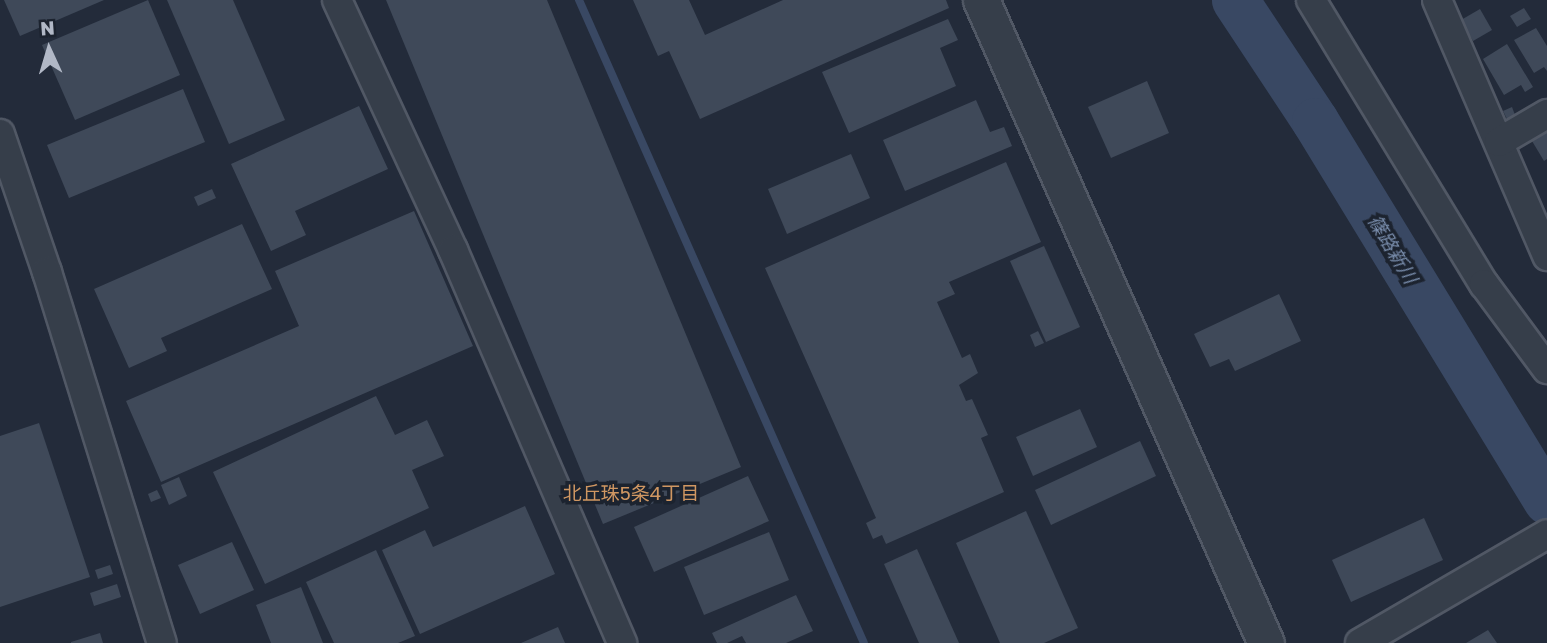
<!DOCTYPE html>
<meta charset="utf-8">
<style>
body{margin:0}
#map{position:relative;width:1547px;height:643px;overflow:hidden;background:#232b3a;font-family:"Golos Text","Noto Sans JP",sans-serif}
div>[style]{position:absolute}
.stream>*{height:8px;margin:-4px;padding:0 4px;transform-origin:4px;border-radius:4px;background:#394863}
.river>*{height:47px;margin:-23.5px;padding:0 23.5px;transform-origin:23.5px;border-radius:23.5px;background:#394863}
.building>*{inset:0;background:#3f4959}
.roads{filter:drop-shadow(2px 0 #515865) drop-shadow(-2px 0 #515865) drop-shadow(0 2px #515865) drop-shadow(0 -2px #515865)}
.minor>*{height:28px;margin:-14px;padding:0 14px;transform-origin:14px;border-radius:14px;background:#363e4a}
.tertiary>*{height:35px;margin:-17.5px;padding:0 17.5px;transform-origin:17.5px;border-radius:17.5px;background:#363e4a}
span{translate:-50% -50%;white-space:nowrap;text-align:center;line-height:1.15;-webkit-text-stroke:7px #1c232f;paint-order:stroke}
.water-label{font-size:19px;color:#7a8ead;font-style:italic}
.neighbourhood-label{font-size:19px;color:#d09762}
.north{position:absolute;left:14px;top:14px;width:70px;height:70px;-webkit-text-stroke:5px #1c232f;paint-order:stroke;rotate:356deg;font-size:19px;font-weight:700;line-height:28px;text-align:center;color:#b1b8c6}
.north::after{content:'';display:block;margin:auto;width:24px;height:32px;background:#b1b8c6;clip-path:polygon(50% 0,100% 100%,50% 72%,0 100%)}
</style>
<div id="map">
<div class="stream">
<div style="left:579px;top:0;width:703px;rotate:66.1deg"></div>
</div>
<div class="river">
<div style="left:1235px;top:0;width:145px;rotate:56.5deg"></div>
<div style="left:1315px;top:121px;width:445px;rotate:58.6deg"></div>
</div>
<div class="building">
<div style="clip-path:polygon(4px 0,104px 0,20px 36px)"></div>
<div style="clip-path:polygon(148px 0,180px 75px,75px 120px,42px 45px)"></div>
<div style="clip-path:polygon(167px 0,233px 0,285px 120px,229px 144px)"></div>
<div style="clip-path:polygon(386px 0,547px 0,741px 467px,603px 524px)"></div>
<div style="clip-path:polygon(633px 0,689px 0,705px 35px,783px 0,946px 0,949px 8px,700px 119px,669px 51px,658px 56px)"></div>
<div style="clip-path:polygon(1524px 8px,1531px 19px,1517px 27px,1510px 16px)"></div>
<div style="clip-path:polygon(1480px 9px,1492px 30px,1473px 41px,1461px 20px)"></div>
<div style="clip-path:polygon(948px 19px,958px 40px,940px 48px,956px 86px,849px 133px,822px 72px)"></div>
<div style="clip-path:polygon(1536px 28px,1547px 46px,1547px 71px,1544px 67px,1534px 73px,1514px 40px)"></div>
<div style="clip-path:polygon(1507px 44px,1533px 87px,1525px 92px,1521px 85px,1504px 95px,1483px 59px)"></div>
<div style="clip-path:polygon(1147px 81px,1169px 133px,1111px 158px,1088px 107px)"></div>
<div style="clip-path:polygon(183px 89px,205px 142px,69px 198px,47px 145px)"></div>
<div style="clip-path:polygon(976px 100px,990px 132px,1004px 127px,1012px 146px,905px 191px,883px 140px)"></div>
<div style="clip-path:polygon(359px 106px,388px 169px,295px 211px,306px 235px,271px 251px,231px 164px)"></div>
<div style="clip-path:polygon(1512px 107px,1515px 115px,1507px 119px,1503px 111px)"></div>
<div style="clip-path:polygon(1547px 132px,1547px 159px,1544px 161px,1532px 141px)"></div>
<div style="clip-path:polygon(851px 154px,870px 198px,787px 234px,768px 189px)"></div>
<div style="clip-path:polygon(1006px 162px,1041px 242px,949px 282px,955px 294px,937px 302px,962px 358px,970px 354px,978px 373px,959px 385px,966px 401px,972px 399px,988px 435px,981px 438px,1004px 492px,886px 544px,882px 535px,873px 539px,866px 523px,876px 518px,765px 268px)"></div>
<div style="clip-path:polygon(212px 189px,216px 198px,198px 206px,194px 197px)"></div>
<div style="clip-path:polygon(414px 211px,473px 346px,161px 482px,126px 401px,299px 326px,275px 271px)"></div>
<div style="clip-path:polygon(242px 224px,272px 289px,161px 338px,167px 351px,129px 368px,94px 289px)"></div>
<div style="clip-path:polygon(1044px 246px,1080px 327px,1046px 342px,1010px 261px)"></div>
<div style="clip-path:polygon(1279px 294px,1301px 341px,1235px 371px,1229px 359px,1210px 367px,1194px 334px)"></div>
<div style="clip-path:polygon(1038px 331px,1044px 343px,1035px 347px,1030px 335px)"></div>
<div style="clip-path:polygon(376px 396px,395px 435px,427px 420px,444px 456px,412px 470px,429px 508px,265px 584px,213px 472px)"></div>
<div style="clip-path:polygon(1080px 409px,1097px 447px,1033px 476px,1016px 437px)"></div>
<div style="clip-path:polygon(39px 423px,90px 577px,0 607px,0 436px)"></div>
<div style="clip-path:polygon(1140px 441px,1156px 476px,1051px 525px,1035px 490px)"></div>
<div style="clip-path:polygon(748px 476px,769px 521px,654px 572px,634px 527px)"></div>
<div style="clip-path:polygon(179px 477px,187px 496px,169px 505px,161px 485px)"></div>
<div style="clip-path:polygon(157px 490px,161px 498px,151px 502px,148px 494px)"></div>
<div style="clip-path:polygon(525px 506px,555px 574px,420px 634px,382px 550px,425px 530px,433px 547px)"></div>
<div style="clip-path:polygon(1026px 511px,1078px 628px,1044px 643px,1000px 643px,956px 543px)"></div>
<div style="clip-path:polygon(1424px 518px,1443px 560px,1351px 602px,1332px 560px)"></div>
<div style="clip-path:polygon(769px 532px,789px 580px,704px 615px,684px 567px)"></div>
<div style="clip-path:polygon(232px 542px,254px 590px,200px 614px,178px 565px)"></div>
<div style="clip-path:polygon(917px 549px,959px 643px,919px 643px,884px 564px)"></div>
<div style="clip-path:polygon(376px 550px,415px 636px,398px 643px,334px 643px,306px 582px)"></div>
<div style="clip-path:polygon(110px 565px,113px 574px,98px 579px,95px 570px)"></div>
<div style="clip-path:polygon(117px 584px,121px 597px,94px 606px,90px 593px)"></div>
<div style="clip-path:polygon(301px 587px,323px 643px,271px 643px,256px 605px)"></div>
<div style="clip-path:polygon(796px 595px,813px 631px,786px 643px,746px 643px,742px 636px,727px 643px,717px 643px,712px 633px)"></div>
<div style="clip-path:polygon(558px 627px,565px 643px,521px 643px)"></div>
<div style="clip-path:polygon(1488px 630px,1497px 643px,1466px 643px)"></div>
<div style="clip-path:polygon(100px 633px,103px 643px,71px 643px,71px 642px)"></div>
</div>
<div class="roads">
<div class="minor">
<div style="left:337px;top:0;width:276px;rotate:65.1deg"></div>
<div style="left:453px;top:250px;width:428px;rotate:66.7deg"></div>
<div style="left:1311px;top:0;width:333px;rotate:58.7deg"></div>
<div style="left:1484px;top:284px;width:106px;rotate:53.5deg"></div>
<div style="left:1437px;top:0;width:279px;rotate:66.7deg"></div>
<div style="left:0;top:134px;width:146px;rotate:71.2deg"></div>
<div style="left:47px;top:272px;width:388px;rotate:72.8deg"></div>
<div style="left:1499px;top:142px;width:56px;rotate:-30.3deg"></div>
<div style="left:1360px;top:643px;width:216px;rotate:-30.2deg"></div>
</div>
<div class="tertiary">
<div style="left:981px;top:0;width:703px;rotate:66.1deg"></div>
</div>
</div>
<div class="water-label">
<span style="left:1393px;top:249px;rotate:59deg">篠路新川</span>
</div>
<div class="neighbourhood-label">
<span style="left:631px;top:493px">北丘珠5条4丁目</span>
</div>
<div class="north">N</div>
</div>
